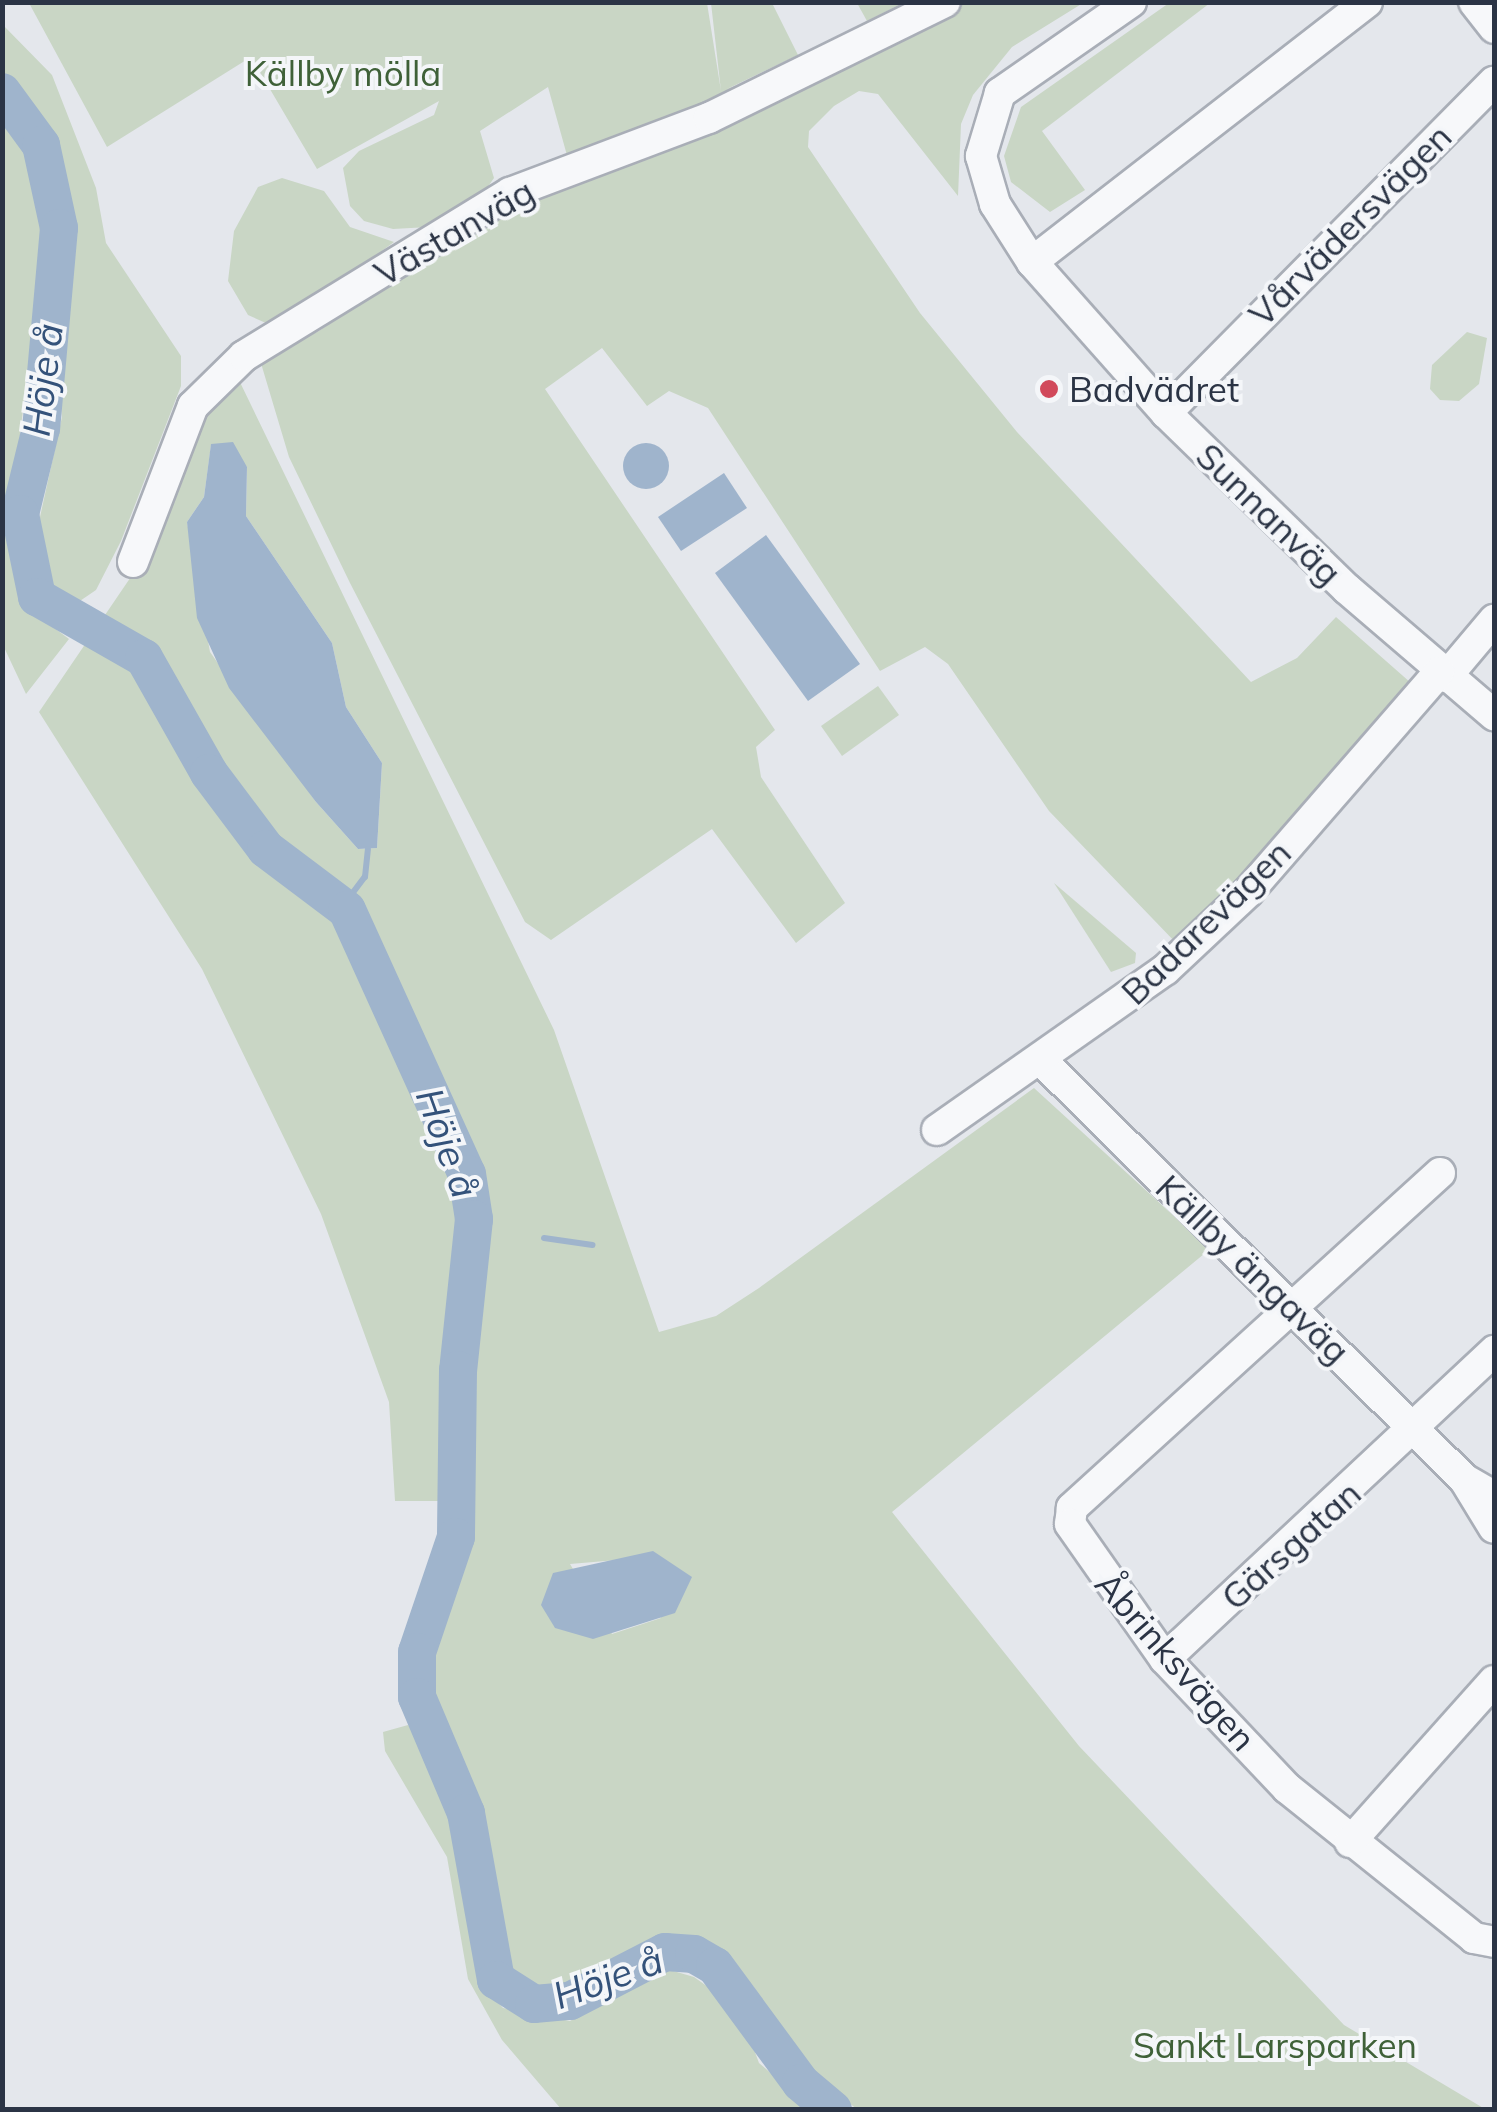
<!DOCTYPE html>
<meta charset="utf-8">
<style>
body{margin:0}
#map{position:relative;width:1497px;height:2112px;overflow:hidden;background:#e4e7ec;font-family:Mulish,sans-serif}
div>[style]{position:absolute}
.green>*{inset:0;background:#c9d6c5}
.water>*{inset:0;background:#9fb4cc}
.round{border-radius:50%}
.stream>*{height:6px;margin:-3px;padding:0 3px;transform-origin:3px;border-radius:3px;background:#9fb4cc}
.river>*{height:38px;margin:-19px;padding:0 19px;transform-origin:19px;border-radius:19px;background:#9fb4cc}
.roads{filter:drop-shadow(2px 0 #a9aeb7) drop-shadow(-2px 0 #a9aeb7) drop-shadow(0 2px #a9aeb7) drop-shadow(0 -2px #a9aeb7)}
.minor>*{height:30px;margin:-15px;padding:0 15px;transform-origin:15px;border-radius:15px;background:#f7f8fa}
.dots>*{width:28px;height:28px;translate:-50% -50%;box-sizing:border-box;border:5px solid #f4f6f9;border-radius:50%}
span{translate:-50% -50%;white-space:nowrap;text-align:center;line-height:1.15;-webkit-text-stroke:8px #f4f6f9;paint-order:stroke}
.park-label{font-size:35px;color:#3f6138}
.street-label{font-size:35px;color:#2b3445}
.poi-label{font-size:35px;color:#2b3445}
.left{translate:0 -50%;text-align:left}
.water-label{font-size:38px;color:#34527a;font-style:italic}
.frame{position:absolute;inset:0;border:5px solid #2b3445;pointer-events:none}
</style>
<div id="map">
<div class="green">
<div style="clip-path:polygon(29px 3px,707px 3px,721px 91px,711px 3px,772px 3px,798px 55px,727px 89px,959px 3px,1083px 3px,1012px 47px,973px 95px,961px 124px,958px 196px,878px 94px,859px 91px,834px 106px,809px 131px,808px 147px,920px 313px,1017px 432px,1251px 682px,1297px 658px,1336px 617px,1411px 683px,1178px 945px,1049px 811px,948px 664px,925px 647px,880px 671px,708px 408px,669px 391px,647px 406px,602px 348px,545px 389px,775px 730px,756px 747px,761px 777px,845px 903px,796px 943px,712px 829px,551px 940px,525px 922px,350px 583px,289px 457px,260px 360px,319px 331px,568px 159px,548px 87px,480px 131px,494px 178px,482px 195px,429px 227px,393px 229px,364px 221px,350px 206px,343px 168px,359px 151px,434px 115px,439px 101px,317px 169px,251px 57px,107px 147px)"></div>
<div style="clip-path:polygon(857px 3px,903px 3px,867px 21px)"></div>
<div style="clip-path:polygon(1169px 3px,1210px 3px,1042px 131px,1085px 190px,1050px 212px,1011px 182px,1004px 156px,1021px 107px)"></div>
<div style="clip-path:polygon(3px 25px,52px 75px,96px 188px,106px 243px,181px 356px,181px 386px,121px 541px,96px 590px,74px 605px,51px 585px,38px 526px,62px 417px,55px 353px,65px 182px,43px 118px,3px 75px)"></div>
<div style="clip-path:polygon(2px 105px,36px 165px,42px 251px,7px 544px,29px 609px,69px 639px,26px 694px,2px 643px)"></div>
<div style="clip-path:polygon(282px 178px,324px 191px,350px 227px,394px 242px,277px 328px,248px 315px,228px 281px,234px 231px,258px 187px)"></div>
<div style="clip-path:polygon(1467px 332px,1487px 338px,1479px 384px,1459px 401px,1440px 400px,1430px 389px,1432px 365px)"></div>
<div style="clip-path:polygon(evenodd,236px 374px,554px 1030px,659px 1332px,716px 1316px,759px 1288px,1034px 1088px,1210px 1249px,892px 1512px,1079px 1746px,1344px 2025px,1485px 2109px,857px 2109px,805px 2070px,753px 1986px,692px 1943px,661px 1942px,568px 1992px,536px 1993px,505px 1974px,477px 1810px,429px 1695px,425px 1656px,467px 1537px,447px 1501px,395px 1501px,389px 1402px,321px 1214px,202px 969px,39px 712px,139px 565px,193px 414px,236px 374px,211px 445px,247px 467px,246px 516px,332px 643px,346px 707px,382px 763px,377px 848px,358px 849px,316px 802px,210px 652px,187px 522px,204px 497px,211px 445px,236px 374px,617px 1560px,661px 1618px,612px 1634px,570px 1564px,617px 1560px)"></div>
<div style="clip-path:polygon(878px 686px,899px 715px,842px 756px,821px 726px)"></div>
<div style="clip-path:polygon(1054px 883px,1136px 953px,1135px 963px,1111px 972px)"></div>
<div style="clip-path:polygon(408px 1725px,432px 1747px,448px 1789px,485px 1988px,503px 2008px,570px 2021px,663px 1968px,694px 1977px,739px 2009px,759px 2063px,812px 2109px,561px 2109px,502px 2040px,468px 1979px,447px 1857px,385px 1751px,383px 1732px)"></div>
</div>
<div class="water">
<div style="clip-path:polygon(233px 442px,247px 467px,246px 516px,332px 643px,346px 707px,382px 763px,377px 848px,358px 849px,316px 802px,229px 688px,197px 618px,187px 522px,204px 497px,211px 444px)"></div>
<div class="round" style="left:623px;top:443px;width:46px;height:46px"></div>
<div style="clip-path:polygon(724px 473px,747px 508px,681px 551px,658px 517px)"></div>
<div style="clip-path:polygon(766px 535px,860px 664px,808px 701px,715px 573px)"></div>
<div style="clip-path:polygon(653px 1551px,692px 1577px,675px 1613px,593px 1639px,555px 1628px,541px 1605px,553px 1573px)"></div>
</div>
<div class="stream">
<div style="left:342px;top:907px;width:38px;rotate:-53deg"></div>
<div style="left:365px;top:877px;width:28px;rotate:-84deg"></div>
<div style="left:544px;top:1238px;width:49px;rotate:8.3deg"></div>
</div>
<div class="river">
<div style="left:2px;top:92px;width:66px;rotate:53.7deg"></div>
<div style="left:41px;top:145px;width:85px;rotate:77.8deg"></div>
<div style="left:59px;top:228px;width:201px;rotate:95.1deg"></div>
<div style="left:41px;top:428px;width:89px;rotate:103.7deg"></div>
<div style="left:20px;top:514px;width:85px;rotate:78.4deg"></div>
<div style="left:37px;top:597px;width:123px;rotate:29.7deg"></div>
<div style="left:144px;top:658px;width:132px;rotate:60.5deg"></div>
<div style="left:209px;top:773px;width:95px;rotate:53.1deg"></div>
<div style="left:266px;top:849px;width:101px;rotate:37deg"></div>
<div style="left:347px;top:910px;width:290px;rotate:65.6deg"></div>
<div style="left:467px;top:1174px;width:46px;rotate:81.2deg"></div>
<div style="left:474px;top:1219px;width:152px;rotate:96deg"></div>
<div style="left:458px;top:1370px;width:167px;rotate:90.7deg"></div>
<div style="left:456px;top:1537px;width:121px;rotate:108.7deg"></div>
<div style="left:417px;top:1652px;width:45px;rotate:90deg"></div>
<div style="left:417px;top:1697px;width:126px;rotate:67.1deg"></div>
<div style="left:466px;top:1813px;width:170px;rotate:79.8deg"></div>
<div style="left:496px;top:1980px;width:45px;rotate:32.3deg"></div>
<div style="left:534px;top:2004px;width:36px;rotate:-5deg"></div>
<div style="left:570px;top:2001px;width:107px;rotate:-27.3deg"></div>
<div style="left:665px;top:1952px;width:29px;rotate:4deg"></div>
<div style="left:694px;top:1954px;width:24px;rotate:30deg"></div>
<div style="left:715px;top:1966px;width:145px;rotate:53.7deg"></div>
<div style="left:801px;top:2083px;width:42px;rotate:40.2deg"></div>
</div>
<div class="roads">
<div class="minor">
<div style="left:1131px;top:2px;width:160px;rotate:145.2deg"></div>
<div style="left:1000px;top:93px;width:66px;rotate:106.8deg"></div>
<div style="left:981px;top:156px;width:50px;rotate:73.7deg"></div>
<div style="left:995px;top:204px;width:69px;rotate:57.5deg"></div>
<div style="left:1032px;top:262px;width:202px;rotate:48.4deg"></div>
<div style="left:1166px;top:413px;width:252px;rotate:44.2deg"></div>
<div style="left:1347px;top:589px;width:194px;rotate:40.6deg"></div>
<div style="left:1474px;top:2px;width:33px;rotate:52deg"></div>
<div style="left:1032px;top:262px;width:424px;rotate:-37.8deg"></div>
<div style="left:1166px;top:413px;width:466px;rotate:-45.3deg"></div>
<div style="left:133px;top:562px;width:167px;rotate:-69deg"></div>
<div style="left:193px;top:406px;width:71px;rotate:-44.4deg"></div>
<div style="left:244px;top:356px;width:312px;rotate:-31.5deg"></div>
<div style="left:510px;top:193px;width:213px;rotate:-20.7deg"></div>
<div style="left:709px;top:118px;width:263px;rotate:-26.2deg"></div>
<div style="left:1446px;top:677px;width:75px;rotate:-49.9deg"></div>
<div style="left:1041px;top:1060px;width:595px;rotate:44.73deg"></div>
<div style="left:1464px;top:1479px;width:34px;rotate:30deg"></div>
<div style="left:937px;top:1130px;width:279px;rotate:-35.1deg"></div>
<div style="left:1165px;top:970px;width:114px;rotate:-43.2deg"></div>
<div style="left:1248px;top:892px;width:291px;rotate:-49deg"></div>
<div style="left:1440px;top:1173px;width:498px;rotate:137.7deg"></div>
<div style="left:1072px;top:1508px;width:16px;rotate:97deg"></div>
<div style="left:1070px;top:1524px;width:165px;rotate:54.9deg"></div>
<div style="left:1165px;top:1659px;width:178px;rotate:46.6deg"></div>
<div style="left:1287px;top:1788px;width:240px;rotate:38.7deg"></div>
<div style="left:1474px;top:1938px;width:20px;rotate:11deg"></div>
<div style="left:1464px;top:1479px;width:57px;rotate:58.5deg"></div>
<div style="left:1165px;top:1659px;width:451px;rotate:-43.1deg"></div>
<div style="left:1350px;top:1842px;width:216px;rotate:-48.2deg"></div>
</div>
</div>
<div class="dots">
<div style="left:1049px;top:389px;background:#d1495b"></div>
</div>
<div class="park-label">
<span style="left:343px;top:73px">Källby mölla</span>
<span style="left:1275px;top:2045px">Sankt Larsparken</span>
</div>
<div class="street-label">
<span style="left:1350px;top:225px;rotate:-45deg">Vårvädersvägen</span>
<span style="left:454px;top:232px;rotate:-30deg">Västanväg</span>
<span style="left:1269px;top:514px;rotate:44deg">Sunnanväg</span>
<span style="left:1206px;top:922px;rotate:-44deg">Badarevägen</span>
<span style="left:1253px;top:1269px;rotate:44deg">Källby ängaväg</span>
<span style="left:1291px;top:1545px;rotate:-42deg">Gärsgatan</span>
<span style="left:1176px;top:1661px;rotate:49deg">Åbrinksvägen</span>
</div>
<div class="poi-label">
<span class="left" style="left:1069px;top:389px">Badvädret</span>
</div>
<div class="water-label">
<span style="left:43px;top:380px;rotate:-83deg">Höje å</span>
<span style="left:447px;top:1143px;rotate:70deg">Höje å</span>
<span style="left:608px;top:1978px;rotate:-20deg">Höje å</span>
</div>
<div class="frame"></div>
</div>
